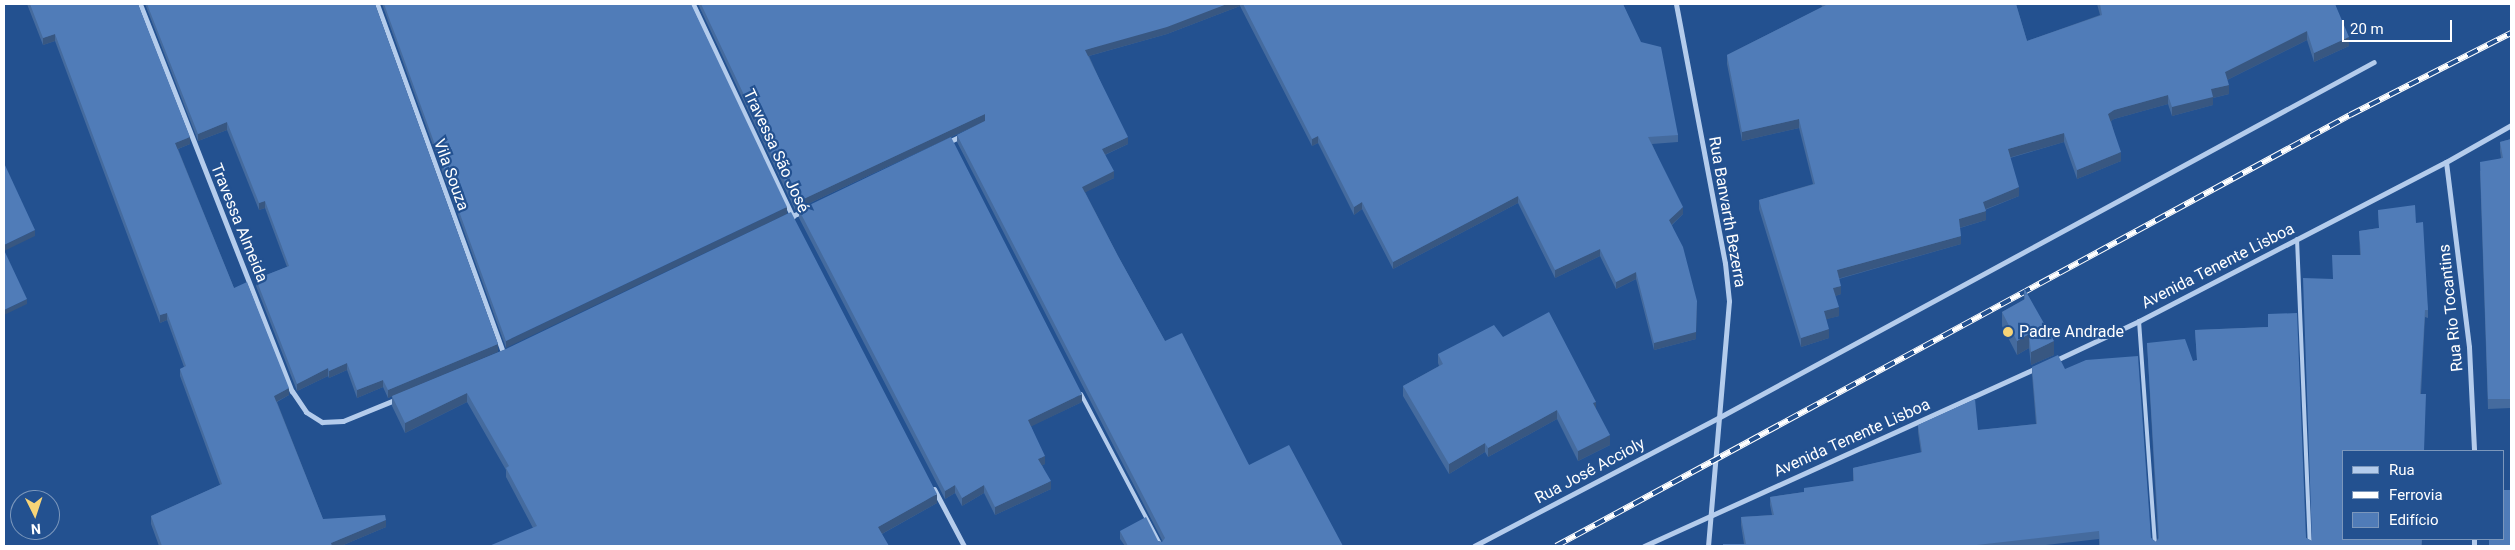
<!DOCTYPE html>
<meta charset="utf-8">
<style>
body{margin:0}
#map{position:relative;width:2515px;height:550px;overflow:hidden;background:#235190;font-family:Roboto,sans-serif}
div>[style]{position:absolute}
.lane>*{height:4px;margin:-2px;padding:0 2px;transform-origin:2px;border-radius:2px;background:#b4ccec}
.street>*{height:5px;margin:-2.5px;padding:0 2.5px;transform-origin:2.5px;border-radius:2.5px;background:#b4ccec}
.rail>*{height:5.5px;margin-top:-2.75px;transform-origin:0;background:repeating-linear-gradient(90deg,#235190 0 11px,#fff 0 22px);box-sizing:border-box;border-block:1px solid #fff}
.wall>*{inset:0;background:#456b9e}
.shaded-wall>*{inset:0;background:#385781}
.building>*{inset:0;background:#507cb8}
.dots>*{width:14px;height:14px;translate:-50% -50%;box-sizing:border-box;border:2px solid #235190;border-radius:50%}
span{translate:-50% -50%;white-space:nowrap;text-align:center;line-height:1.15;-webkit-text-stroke:4.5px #235190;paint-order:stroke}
.street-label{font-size:16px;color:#fff}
.poi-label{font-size:16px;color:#fff}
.left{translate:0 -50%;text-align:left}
.frame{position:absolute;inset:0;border:5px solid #fff;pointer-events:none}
.legend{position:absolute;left:2342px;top:450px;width:162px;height:90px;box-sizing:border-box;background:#235190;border:1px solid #7b97bc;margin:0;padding:6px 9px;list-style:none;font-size:15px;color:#fff}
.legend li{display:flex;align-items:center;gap:10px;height:25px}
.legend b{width:25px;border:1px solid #7b97bc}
.north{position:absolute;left:10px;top:490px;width:50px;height:50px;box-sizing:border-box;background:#235190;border:1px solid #7b97bc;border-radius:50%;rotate:176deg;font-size:14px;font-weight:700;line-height:20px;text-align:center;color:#fff}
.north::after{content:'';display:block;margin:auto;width:18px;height:22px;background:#f7d477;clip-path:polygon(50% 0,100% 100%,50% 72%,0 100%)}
.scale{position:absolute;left:2342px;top:20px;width:110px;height:22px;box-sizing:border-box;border:2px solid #fff;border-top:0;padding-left:6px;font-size:15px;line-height:18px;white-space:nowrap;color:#fff;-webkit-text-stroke:4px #235190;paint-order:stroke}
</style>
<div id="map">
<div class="lane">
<div style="left:2297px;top:239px;width:307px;rotate:87.6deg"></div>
<div style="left:2139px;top:321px;width:226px;rotate:85.9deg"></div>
<div style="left:1081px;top:394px;width:172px;rotate:62.2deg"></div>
</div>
<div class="street">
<div style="left:140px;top:4px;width:416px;rotate:68.6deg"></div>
<div style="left:292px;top:391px;width:25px;rotate:56deg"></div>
<div style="left:306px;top:412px;width:19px;rotate:32deg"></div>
<div style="left:322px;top:422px;width:21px;rotate:-3deg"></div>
<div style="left:343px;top:421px;width:58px;rotate:-22.2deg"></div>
<div style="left:377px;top:4px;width:372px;rotate:70.1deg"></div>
<div style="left:693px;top:4px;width:235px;rotate:64.9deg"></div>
<div style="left:1676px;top:4px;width:264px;rotate:79.3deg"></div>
<div style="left:1725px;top:263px;width:38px;rotate:84deg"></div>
<div style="left:1729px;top:301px;width:246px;rotate:94.9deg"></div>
<div style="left:946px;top:143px;width:19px;rotate:-25deg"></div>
<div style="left:2446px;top:162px;width:186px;rotate:82.9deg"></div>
<div style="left:2469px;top:347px;width:104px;rotate:87.2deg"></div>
<div style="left:788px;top:218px;width:19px;rotate:-25deg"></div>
<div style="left:2054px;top:361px;width:94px;rotate:-25.2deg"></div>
<div style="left:2139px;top:321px;width:346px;rotate:-27.4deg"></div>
<div style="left:2446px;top:162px;width:75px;rotate:-29.6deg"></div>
<div style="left:934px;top:489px;width:64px;rotate:62.2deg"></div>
<div style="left:1474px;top:546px;width:276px;rotate:-27.7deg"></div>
<div style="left:1718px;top:418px;width:746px;rotate:-28.49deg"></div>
<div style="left:1644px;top:546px;width:431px;rotate:-24.4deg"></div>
<div style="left:2474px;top:546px;width:7px;rotate:-90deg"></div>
</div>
<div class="rail">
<div style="left:1556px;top:546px;width:903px;rotate:-28.49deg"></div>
<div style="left:2350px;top:115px;width:181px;rotate:-27deg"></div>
</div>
<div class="wall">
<div style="clip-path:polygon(27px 4px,138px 4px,190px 144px,178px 149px,234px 288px,289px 395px,277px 402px,323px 519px,386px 527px,341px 546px,159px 546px,151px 524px,151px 516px,220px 485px,180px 376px,180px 369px,184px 367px,167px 320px,160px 323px,55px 41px,43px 45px)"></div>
<div style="clip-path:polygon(145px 4px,375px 4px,498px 344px,388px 398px,383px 387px,357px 398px,347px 370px,329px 378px,328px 376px,297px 391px,256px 286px,256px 279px,287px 267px,265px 208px,259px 210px,227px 130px,198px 141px)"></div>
<div style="clip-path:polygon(382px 4px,691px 4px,506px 348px)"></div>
<div style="clip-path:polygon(698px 4px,1623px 4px,1678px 135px,1678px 142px,1652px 144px,1683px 214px,1672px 225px,1696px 339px,1654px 350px,1636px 279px,1616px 289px,1600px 256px,1555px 278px,1518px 203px,1393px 269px,1362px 209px,1354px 215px,1318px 143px,1312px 146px,1240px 6px,1167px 34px,1089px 56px,1128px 144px,1105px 155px,1114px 178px,1085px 192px,1118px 256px,1165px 341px,1249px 465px,1343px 546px,1125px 546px,1120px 539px,1120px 531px,1162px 542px,1163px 542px,957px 142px,957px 135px,985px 121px,795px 210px)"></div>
<div style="clip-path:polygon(1821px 4px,2016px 4px,2027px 41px,2100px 15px,2097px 4px,2335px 4px,2349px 46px,2314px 62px,2307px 40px,2227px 80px,2229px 94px,2213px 98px,2213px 105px,2172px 116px,2168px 104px,2114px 119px,2111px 121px,2121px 161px,2077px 179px,2064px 142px,2010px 158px,2019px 196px,1985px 210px,1986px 220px,1960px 228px,1961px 244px,1839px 279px,1841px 294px,1835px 296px,1839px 316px,1826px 319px,1829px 338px,1801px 347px,1759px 209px,1759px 200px,1813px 184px,1799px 128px,1742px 141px,1727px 64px,1727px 55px,1822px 7px)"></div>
<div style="clip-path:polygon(2511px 139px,2511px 408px,2488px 409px,2480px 171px,2501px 158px,2500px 151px,2500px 142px)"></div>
<div style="clip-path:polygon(799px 210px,1082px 402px,1031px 426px,1045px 464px,1042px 465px,1051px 489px,995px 515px,984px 493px,962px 506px,955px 493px,945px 499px,799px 218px)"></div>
<div style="clip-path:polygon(2378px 210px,2416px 223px,2428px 310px,2428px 318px,2425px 317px,2421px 394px,2422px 546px,2099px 546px,2099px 539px,2037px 546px,1723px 546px,1744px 544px,1741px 525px,1741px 517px,1772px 515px,1770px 505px,1770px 497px,1804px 492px,1853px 481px,1853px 468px,1921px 453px,1918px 432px,1918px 425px,1978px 430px,2036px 424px,2032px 375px,2032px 367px,2151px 538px,2156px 542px,2158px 538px,2147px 343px,2193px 361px,2197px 360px,2195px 330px,2268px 327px,2268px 314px,2306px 538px,2312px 541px,2333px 279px,2360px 255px,2359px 231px,2379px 228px)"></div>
<div style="clip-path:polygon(2024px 288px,2054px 355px,2031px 365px,2029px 348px,2017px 355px,2002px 326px,2002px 312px,2024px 300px)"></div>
<div style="clip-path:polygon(1503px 337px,1596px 410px,1610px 445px,1578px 461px,1557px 419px,1488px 457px,1485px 452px,1449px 474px,1403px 396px,1403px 386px,1439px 366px,1438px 363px,1438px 354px)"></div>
<div style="clip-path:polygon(506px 349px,937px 503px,882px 534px,533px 528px,506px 477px,506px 470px,467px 402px,405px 433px,392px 406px,392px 396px)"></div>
</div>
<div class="shaded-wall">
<div style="clip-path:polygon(1227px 4px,1240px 4px,1240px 6px,1167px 34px,1085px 57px,1085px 50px)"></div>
<div style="clip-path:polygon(2307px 31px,2307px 40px,2225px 81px,2225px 72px)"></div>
<div style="clip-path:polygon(55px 34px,55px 41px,43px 45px,43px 38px)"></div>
<div style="clip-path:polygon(2349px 37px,2349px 46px,2314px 62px,2314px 53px)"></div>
<div style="clip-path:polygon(2229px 85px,2229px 94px,2213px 98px,2213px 105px,2172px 116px,2172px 107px,2211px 89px)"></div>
<div style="clip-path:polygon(2168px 95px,2168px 104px,2114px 119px,2108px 123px,2108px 114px,2114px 110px)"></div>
<div style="clip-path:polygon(985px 114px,985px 121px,795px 210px,795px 203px)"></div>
<div style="clip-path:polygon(1799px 119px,1799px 128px,1742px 141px,1742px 132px)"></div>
<div style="clip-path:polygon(227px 122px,227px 130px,198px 141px,198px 134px)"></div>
<div style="clip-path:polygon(2064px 133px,2064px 142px,2008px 158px,2008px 149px)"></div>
<div style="clip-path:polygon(1318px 136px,1318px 143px,1312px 146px,1312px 139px)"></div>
<div style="clip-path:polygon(190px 137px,190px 144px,175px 150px,175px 143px)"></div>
<div style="clip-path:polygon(1128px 137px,1128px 144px,1102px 156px,1102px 149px)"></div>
<div style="clip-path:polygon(2121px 152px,2121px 161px,2077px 179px,2077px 170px)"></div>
<div style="clip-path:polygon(1114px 171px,1114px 178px,1082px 194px,1082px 187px)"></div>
<div style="clip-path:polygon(2019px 187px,2019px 196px,1983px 210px,1983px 202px)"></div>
<div style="clip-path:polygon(1518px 196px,1518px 203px,1393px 269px,1393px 262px)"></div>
<div style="clip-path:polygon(265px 201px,265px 208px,259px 210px,259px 203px)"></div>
<div style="clip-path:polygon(1362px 202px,1362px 209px,1354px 215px,1354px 207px)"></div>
<div style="clip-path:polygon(787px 207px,787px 214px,506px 348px,506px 341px)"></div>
<div style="clip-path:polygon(1683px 207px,1683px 214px,1669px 227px,1669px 220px)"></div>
<div style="clip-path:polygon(1986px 211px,1986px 220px,1959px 228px,1959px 219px)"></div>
<div style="clip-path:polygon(35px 230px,35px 236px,4px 251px,4px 245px)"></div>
<div style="clip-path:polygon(1961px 236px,1961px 244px,1837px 279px,1837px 270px)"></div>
<div style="clip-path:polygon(1600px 249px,1600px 256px,1555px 278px,1555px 270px)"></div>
<div style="clip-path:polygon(1636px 272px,1636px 279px,1616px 289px,1616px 282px)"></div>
<div style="clip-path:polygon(1841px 286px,1841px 294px,1833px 297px,1833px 288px)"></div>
<div style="clip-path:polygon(27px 299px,27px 304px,4px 315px,4px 310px)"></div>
<div style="clip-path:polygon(1697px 301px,1696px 339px,1654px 350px,1654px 343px)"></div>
<div style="clip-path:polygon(1839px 307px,1839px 316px,1824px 320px,1824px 311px)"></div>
<div style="clip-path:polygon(167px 313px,167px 320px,160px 323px,160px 315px)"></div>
<div style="clip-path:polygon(1829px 329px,1829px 338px,1801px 347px,1801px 338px)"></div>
<div style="clip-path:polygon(2029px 334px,2029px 348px,2017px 355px,2017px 341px)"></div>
<div style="clip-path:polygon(2054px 341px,2054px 355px,2031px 365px,2031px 352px)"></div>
<div style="clip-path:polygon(498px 344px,498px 352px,388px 398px,388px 390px)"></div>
<div style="clip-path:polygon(347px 363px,347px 370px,329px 378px,329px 371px)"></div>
<div style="clip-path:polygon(328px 368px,328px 376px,297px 391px,297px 384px)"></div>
<div style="clip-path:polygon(383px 380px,383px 387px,357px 398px,357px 390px)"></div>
<div style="clip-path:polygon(289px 388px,289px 395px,274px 403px,274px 396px)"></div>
<div style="clip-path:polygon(467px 393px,467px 402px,405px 433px,405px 423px)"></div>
<div style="clip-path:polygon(1082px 394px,1082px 402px,1028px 428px,1028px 420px)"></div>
<div style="clip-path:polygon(1596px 402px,1596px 411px,1593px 403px)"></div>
<div style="clip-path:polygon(1557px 410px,1557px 419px,1488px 457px,1488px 448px)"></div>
<div style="clip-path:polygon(1610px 435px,1610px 445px,1578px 461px,1578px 451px)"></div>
<div style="clip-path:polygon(1485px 443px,1485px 452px,1449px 474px,1449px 464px)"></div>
<div style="clip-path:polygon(1045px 456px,1045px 464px,1038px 467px,1038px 459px)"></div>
<div style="clip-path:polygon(1051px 481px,1051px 489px,995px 515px,995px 507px)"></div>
<div style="clip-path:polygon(955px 485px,955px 493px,945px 499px,945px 491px)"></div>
<div style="clip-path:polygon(984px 485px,984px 493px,962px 506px,962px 498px)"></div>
<div style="clip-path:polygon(937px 494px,937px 503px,878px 536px,878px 527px)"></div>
<div style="clip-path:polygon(386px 520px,386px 527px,341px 546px,331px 546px,331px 543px)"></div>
</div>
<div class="building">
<div style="clip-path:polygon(30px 4px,138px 4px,190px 137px,175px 143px,234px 288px,247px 282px,289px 388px,274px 396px,323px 519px,385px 515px,386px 520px,331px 543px,332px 546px,162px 546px,151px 516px,222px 484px,180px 369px,186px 366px,167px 313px,160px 315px,55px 34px,43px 38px)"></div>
<div style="clip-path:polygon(147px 4px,375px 4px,498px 344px,388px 390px,383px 380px,357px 390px,347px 363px,329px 371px,328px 368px,297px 384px,256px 279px,289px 266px,265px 201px,259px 203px,227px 122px,198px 134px)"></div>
<div style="clip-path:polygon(384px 4px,691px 4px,787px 207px,506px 341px)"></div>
<div style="clip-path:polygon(701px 4px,1227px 4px,1167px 27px,1085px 50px,1128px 137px,1102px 149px,1114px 171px,1082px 187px,1118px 256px,1165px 341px,1182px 333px,1249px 465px,1289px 445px,1343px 546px,1128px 546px,1120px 531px,1146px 517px,1158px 541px,1162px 542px,1165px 538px,957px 135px,985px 121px,985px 114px,795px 203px)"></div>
<div style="clip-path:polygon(1243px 4px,1623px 4px,1641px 42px,1661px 47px,1678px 135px,1648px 137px,1683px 207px,1669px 220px,1683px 247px,1697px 301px,1696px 332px,1654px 343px,1636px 272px,1616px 282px,1600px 249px,1555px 270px,1518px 196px,1393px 262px,1362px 202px,1354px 207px,1318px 136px,1312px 139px)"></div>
<div style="clip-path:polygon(1825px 4px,2016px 4px,2027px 41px,2102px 15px,2100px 4px,2335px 4px,2349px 37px,2314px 53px,2307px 31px,2225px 72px,2229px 85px,2211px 89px,2213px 97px,2172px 107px,2168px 95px,2114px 110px,2108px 114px,2121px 152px,2077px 170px,2064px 133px,2008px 149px,2019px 187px,1983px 202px,1986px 211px,1959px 219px,1961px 236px,1837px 270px,1841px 286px,1833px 288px,1839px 307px,1824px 311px,1829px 329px,1801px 338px,1759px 200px,1815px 184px,1799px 119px,1742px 132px,1727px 55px,1826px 5px)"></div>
<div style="clip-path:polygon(951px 137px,1082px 394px,1028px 420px,1045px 456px,1038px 459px,1051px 481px,995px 507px,984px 485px,962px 498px,955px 485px,945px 491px,799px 210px)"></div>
<div style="clip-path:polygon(2511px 139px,2511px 399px,2488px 399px,2480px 162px,2503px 158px,2500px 142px)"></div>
<div style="clip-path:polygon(4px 163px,35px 230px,4px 245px)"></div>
<div style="clip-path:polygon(2415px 205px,2416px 223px,2423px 222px,2428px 310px,2425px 310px,2420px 394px,2426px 394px,2424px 451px,2344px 451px,2344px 539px,2422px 539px,2421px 546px,2100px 546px,2099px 531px,1968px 546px,1723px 546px,1723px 544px,1746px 544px,1741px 517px,1774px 515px,1770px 497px,1804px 492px,1804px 488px,1854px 481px,1853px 468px,1922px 452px,1918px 425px,1975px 399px,1978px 430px,2037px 424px,2032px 367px,2058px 355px,2065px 369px,2086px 360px,2138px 356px,2151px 538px,2156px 542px,2159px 538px,2147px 343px,2185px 339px,2193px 361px,2197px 360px,2195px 330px,2268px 327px,2268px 314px,2297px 313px,2306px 538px,2312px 541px,2303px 278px,2333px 279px,2332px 255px,2361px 255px,2359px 231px,2379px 228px,2378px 210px)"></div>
<div style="clip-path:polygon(791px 212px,937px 494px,878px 527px,889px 546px,489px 546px,537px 526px,506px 468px,509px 466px,467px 393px,405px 423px,392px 396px,506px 349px)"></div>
<div style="clip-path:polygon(4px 250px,27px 299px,4px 310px)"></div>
<div style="clip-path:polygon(2024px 288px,2054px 341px,2031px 352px,2029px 334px,2017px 341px,2002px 312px,2025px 299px)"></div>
<div style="clip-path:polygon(1549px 312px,1596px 402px,1593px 403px,1610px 435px,1578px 451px,1557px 410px,1488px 448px,1485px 443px,1449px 464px,1403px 386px,1443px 364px,1438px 354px,1494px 325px,1503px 337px)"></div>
<div style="clip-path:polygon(2504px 490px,2511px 490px,2511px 546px,2489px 546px,2489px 539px,2504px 539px)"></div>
</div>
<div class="dots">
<div style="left:2008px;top:332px;background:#f7d477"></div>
</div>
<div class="street-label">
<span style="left:776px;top:151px;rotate:65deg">Travessa São José</span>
<span style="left:451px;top:175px;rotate:70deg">Vila Souza</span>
<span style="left:1727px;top:212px;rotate:80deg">Rua Banvarth Bezerra</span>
<span style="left:239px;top:223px;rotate:68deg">Travessa Almeida</span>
<span style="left:2218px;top:266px;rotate:-27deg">Avenida Tenente Lisboa</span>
<span style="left:2451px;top:308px;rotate:-96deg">Rua Rio Tocantins</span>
<span style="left:1852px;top:438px;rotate:-24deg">Avenida Tenente Lisboa</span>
<span style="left:1590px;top:471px;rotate:-28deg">Rua José Accioly</span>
</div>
<div class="poi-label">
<span class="left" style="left:2019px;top:332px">Padre Andrade</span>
</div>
<div class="frame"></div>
<ul class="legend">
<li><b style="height:6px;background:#b4ccec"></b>Rua</li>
<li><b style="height:6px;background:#fff"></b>Ferrovia</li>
<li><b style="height:14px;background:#507cb8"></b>Edifício</li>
</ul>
<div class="north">N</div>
<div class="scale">20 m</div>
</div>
